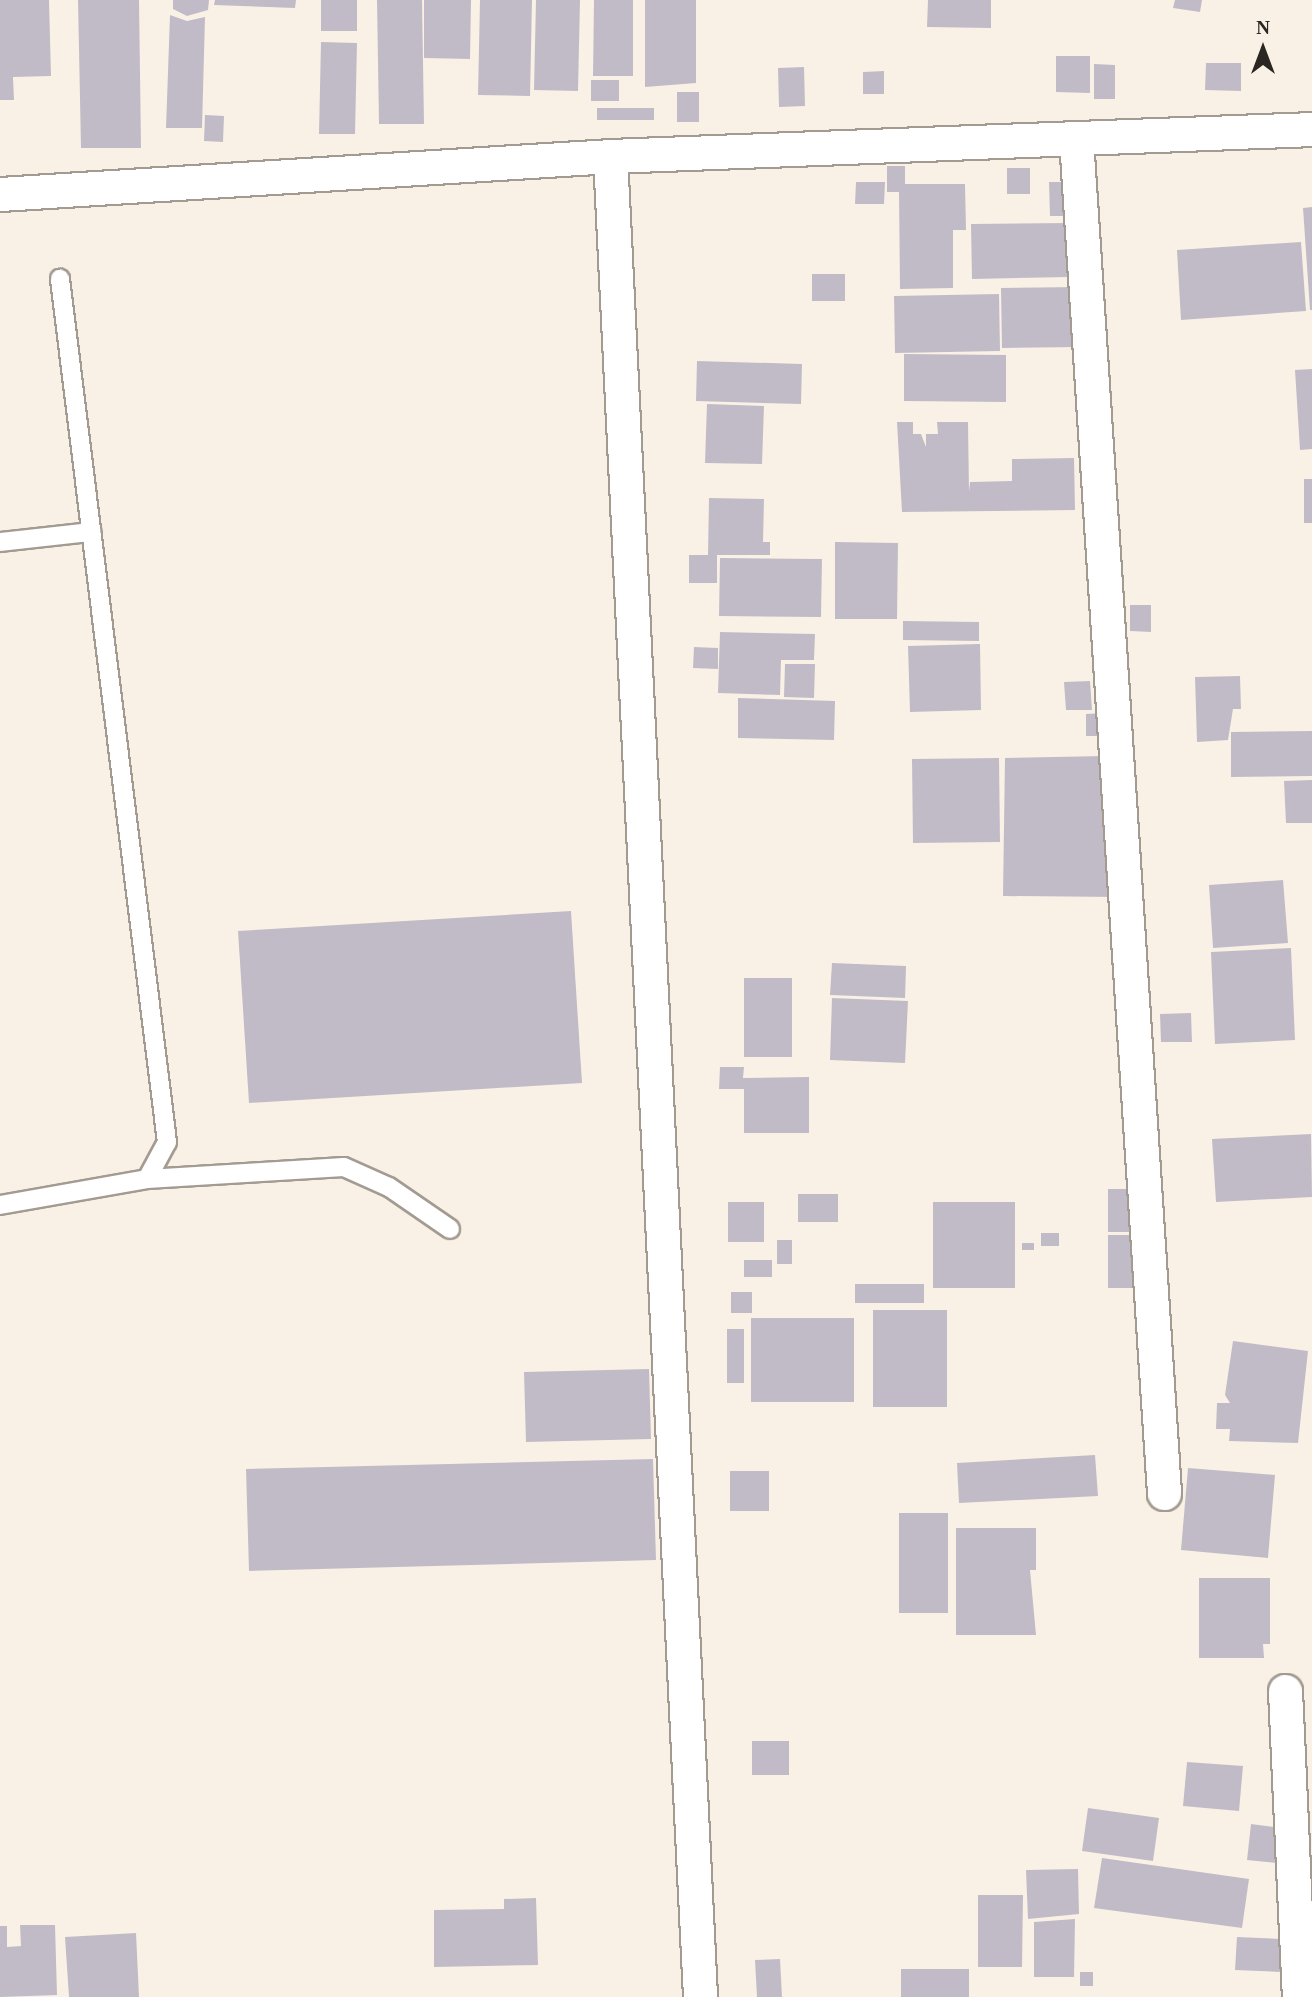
<!DOCTYPE html>
<style>
body{margin:0}
#map{position:relative;width:1312px;height:1997px;overflow:hidden;background:#faf1e6;font-family:"Times New Roman",serif}
div>[style]{position:absolute}
.building>*{inset:0;background:#c1bbc7}
.roads{filter:drop-shadow(2px 0 #a39b91) drop-shadow(-2px 0 #a39b91) drop-shadow(0 2px #a39b91) drop-shadow(0 -2px #a39b91)}
.service>*{height:18px;margin:-9px;padding:0 9px;transform-origin:9px;border-radius:9px;background:#fff}
.minor>*{height:33px;margin:-16.5px;padding:0 16.5px;transform-origin:16.5px;border-radius:16.5px;background:#fff}
span{translate:-50% -50%;white-space:nowrap;text-align:center;line-height:1.15;-webkit-text-stroke:6px #faf1e6;paint-order:stroke}
.north{position:absolute;left:1228px;top:14px;width:70px;height:70px;-webkit-text-stroke:5px #faf1e6;paint-order:stroke;rotate:0deg;font-size:19px;font-weight:700;line-height:28px;text-align:center;color:#2a2723}
.north::after{content:'';display:block;margin:auto;width:24px;height:32px;background:#2a2723;clip-path:polygon(50% 0,100% 100%,50% 72%,0 100%)}
</style>
<div id="map">
<div class="building">
<div style="clip-path:polygon(0 0,49px 0,51px 76px,13px 77px,14px 100px,0 100px)"></div>
<div style="clip-path:polygon(78px 0,139px 0,141px 148px,81px 148px)"></div>
<div style="clip-path:polygon(173px 0,209px 0,208px 10px,187px 16px,173px 9px)"></div>
<div style="clip-path:polygon(215px 0,296px 0,295px 8px,214px 5px)"></div>
<div style="clip-path:polygon(321px 0,357px 0,357px 31px,321px 31px)"></div>
<div style="clip-path:polygon(377px 0,422px 0,424px 124px,379px 124px)"></div>
<div style="clip-path:polygon(424px 0,471px 0,470px 59px,424px 58px)"></div>
<div style="clip-path:polygon(480px 0,532px 0,530px 96px,478px 95px)"></div>
<div style="clip-path:polygon(536px 0,580px 0,578px 91px,534px 90px)"></div>
<div style="clip-path:polygon(594px 0,633px 0,633px 76px,593px 76px)"></div>
<div style="clip-path:polygon(645px 0,696px 0,696px 83px,645px 87px)"></div>
<div style="clip-path:polygon(928px 0,991px 0,991px 28px,927px 27px)"></div>
<div style="clip-path:polygon(1175px 0,1202px 0,1200px 12px,1173px 8px)"></div>
<div style="clip-path:polygon(170px 15px,187px 21px,205px 17px,202px 128px,166px 128px)"></div>
<div style="clip-path:polygon(321px 42px,357px 43px,355px 134px,319px 134px)"></div>
<div style="clip-path:polygon(1056px 56px,1090px 56px,1090px 93px,1056px 92px)"></div>
<div style="clip-path:polygon(1206px 63px,1241px 63px,1241px 91px,1205px 90px)"></div>
<div style="clip-path:polygon(1094px 64px,1115px 65px,1115px 99px,1094px 99px)"></div>
<div style="clip-path:polygon(804px 67px,805px 106px,779px 107px,778px 68px)"></div>
<div style="clip-path:polygon(884px 71px,884px 94px,863px 94px,863px 72px)"></div>
<div style="clip-path:polygon(591px 80px,619px 80px,619px 101px,591px 101px)"></div>
<div style="clip-path:polygon(677px 92px,699px 92px,699px 122px,677px 122px)"></div>
<div style="clip-path:polygon(597px 108px,654px 108px,654px 120px,597px 120px)"></div>
<div style="clip-path:polygon(205px 115px,224px 116px,223px 142px,204px 141px)"></div>
<div style="clip-path:polygon(887px 166px,905px 166px,905px 184px,965px 184px,966px 230px,953px 230px,953px 288px,900px 289px,899px 192px,887px 192px)"></div>
<div style="clip-path:polygon(1007px 168px,1030px 168px,1030px 194px,1007px 194px)"></div>
<div style="clip-path:polygon(856px 182px,885px 182px,884px 204px,855px 204px)"></div>
<div style="clip-path:polygon(1049px 182px,1074px 182px,1075px 216px,1050px 216px)"></div>
<div style="clip-path:polygon(1312px 207px,1312px 310px,1310px 310px,1303px 208px)"></div>
<div style="clip-path:polygon(1070px 223px,1070px 277px,972px 279px,971px 224px)"></div>
<div style="clip-path:polygon(1301px 242px,1306px 311px,1181px 320px,1177px 250px)"></div>
<div style="clip-path:polygon(812px 274px,845px 274px,845px 301px,812px 301px)"></div>
<div style="clip-path:polygon(1080px 287px,1081px 347px,1002px 348px,1001px 288px)"></div>
<div style="clip-path:polygon(999px 294px,1000px 351px,895px 353px,894px 296px)"></div>
<div style="clip-path:polygon(904px 354px,1006px 355px,1006px 402px,904px 401px)"></div>
<div style="clip-path:polygon(697px 361px,802px 364px,801px 404px,696px 401px)"></div>
<div style="clip-path:polygon(1312px 369px,1312px 449px,1300px 450px,1295px 370px)"></div>
<div style="clip-path:polygon(707px 404px,764px 406px,762px 464px,705px 463px)"></div>
<div style="clip-path:polygon(897px 422px,913px 422px,913px 434px,921px 434px,926px 447px,926px 434px,938px 434px,937px 422px,968px 422px,969px 492px,970px 482px,1012px 481px,1012px 459px,1074px 458px,1075px 510px,902px 512px)"></div>
<div style="clip-path:polygon(1304px 479px,1312px 479px,1312px 523px,1304px 523px)"></div>
<div style="clip-path:polygon(709px 498px,764px 499px,763px 542px,770px 542px,770px 555px,717px 555px,717px 583px,689px 583px,689px 555px,708px 555px)"></div>
<div style="clip-path:polygon(835px 542px,898px 543px,897px 619px,835px 619px)"></div>
<div style="clip-path:polygon(720px 558px,822px 559px,821px 617px,719px 616px)"></div>
<div style="clip-path:polygon(1130px 605px,1151px 605px,1151px 632px,1130px 631px)"></div>
<div style="clip-path:polygon(903px 621px,979px 622px,979px 641px,903px 640px)"></div>
<div style="clip-path:polygon(720px 632px,815px 634px,814px 660px,781px 660px,780px 695px,718px 693px)"></div>
<div style="clip-path:polygon(980px 644px,981px 710px,910px 712px,908px 646px)"></div>
<div style="clip-path:polygon(694px 647px,718px 648px,718px 669px,693px 668px)"></div>
<div style="clip-path:polygon(785px 664px,815px 664px,814px 698px,784px 697px)"></div>
<div style="clip-path:polygon(1240px 676px,1241px 709px,1233px 709px,1228px 740px,1197px 742px,1195px 677px)"></div>
<div style="clip-path:polygon(1090px 681px,1092px 710px,1066px 710px,1064px 682px)"></div>
<div style="clip-path:polygon(738px 698px,835px 701px,834px 740px,738px 738px)"></div>
<div style="clip-path:polygon(1104px 713px,1105px 736px,1086px 736px,1086px 714px)"></div>
<div style="clip-path:polygon(1312px 731px,1312px 776px,1231px 777px,1231px 732px)"></div>
<div style="clip-path:polygon(1104px 756px,1117px 897px,1003px 896px,1005px 758px)"></div>
<div style="clip-path:polygon(999px 758px,1000px 842px,913px 843px,912px 759px)"></div>
<div style="clip-path:polygon(1312px 780px,1312px 823px,1286px 823px,1284px 781px)"></div>
<div style="clip-path:polygon(1283px 880px,1288px 943px,1213px 948px,1209px 885px)"></div>
<div style="clip-path:polygon(571px 911px,582px 1083px,249px 1103px,238px 931px)"></div>
<div style="clip-path:polygon(1291px 948px,1295px 1040px,1215px 1044px,1211px 952px)"></div>
<div style="clip-path:polygon(832px 963px,906px 966px,905px 998px,830px 995px)"></div>
<div style="clip-path:polygon(744px 978px,792px 978px,792px 1057px,744px 1057px)"></div>
<div style="clip-path:polygon(832px 998px,908px 1001px,905px 1063px,830px 1060px)"></div>
<div style="clip-path:polygon(1191px 1013px,1192px 1042px,1161px 1042px,1160px 1014px)"></div>
<div style="clip-path:polygon(720px 1067px,744px 1067px,743px 1078px,809px 1077px,809px 1133px,744px 1133px,744px 1089px,719px 1089px)"></div>
<div style="clip-path:polygon(1311px 1134px,1312px 1197px,1216px 1202px,1212px 1139px)"></div>
<div style="clip-path:polygon(1108px 1189px,1140px 1189px,1140px 1232px,1108px 1232px)"></div>
<div style="clip-path:polygon(798px 1194px,838px 1194px,838px 1222px,798px 1222px)"></div>
<div style="clip-path:polygon(728px 1202px,764px 1202px,764px 1242px,728px 1242px)"></div>
<div style="clip-path:polygon(933px 1202px,1015px 1202px,1015px 1288px,933px 1288px)"></div>
<div style="clip-path:polygon(1041px 1233px,1059px 1233px,1059px 1246px,1041px 1246px)"></div>
<div style="clip-path:polygon(1108px 1235px,1140px 1235px,1140px 1288px,1108px 1288px)"></div>
<div style="clip-path:polygon(777px 1240px,792px 1240px,792px 1264px,777px 1264px)"></div>
<div style="clip-path:polygon(1022px 1243px,1034px 1243px,1034px 1250px,1022px 1250px)"></div>
<div style="clip-path:polygon(744px 1260px,772px 1260px,772px 1277px,744px 1277px)"></div>
<div style="clip-path:polygon(855px 1284px,924px 1284px,924px 1303px,855px 1303px)"></div>
<div style="clip-path:polygon(731px 1292px,752px 1292px,752px 1313px,731px 1313px)"></div>
<div style="clip-path:polygon(873px 1310px,947px 1310px,947px 1407px,873px 1407px)"></div>
<div style="clip-path:polygon(751px 1318px,854px 1318px,854px 1402px,751px 1402px)"></div>
<div style="clip-path:polygon(727px 1329px,744px 1329px,744px 1383px,727px 1383px)"></div>
<div style="clip-path:polygon(1233px 1341px,1308px 1351px,1298px 1443px,1229px 1441px,1230px 1429px,1216px 1429px,1217px 1403px,1230px 1403px,1225px 1395px)"></div>
<div style="clip-path:polygon(649px 1369px,651px 1439px,526px 1442px,524px 1372px)"></div>
<div style="clip-path:polygon(1095px 1455px,1098px 1496px,959px 1503px,957px 1463px)"></div>
<div style="clip-path:polygon(653px 1459px,656px 1560px,249px 1571px,246px 1469px)"></div>
<div style="clip-path:polygon(1188px 1468px,1275px 1475px,1268px 1558px,1181px 1550px)"></div>
<div style="clip-path:polygon(730px 1471px,769px 1471px,769px 1511px,730px 1511px)"></div>
<div style="clip-path:polygon(899px 1513px,948px 1513px,948px 1613px,899px 1613px)"></div>
<div style="clip-path:polygon(956px 1528px,1036px 1528px,1036px 1570px,1030px 1570px,1036px 1635px,956px 1635px)"></div>
<div style="clip-path:polygon(1199px 1578px,1270px 1578px,1270px 1644px,1263px 1644px,1264px 1658px,1199px 1658px)"></div>
<div style="clip-path:polygon(752px 1741px,789px 1741px,789px 1775px,752px 1775px)"></div>
<div style="clip-path:polygon(1187px 1762px,1243px 1766px,1239px 1811px,1183px 1806px)"></div>
<div style="clip-path:polygon(1088px 1808px,1159px 1818px,1153px 1861px,1082px 1851px)"></div>
<div style="clip-path:polygon(1251px 1824px,1281px 1828px,1277px 1863px,1247px 1860px)"></div>
<div style="clip-path:polygon(1102px 1858px,1249px 1879px,1242px 1928px,1094px 1908px)"></div>
<div style="clip-path:polygon(1078px 1869px,1079px 1914px,1028px 1919px,1026px 1870px)"></div>
<div style="clip-path:polygon(978px 1895px,1023px 1895px,1022px 1967px,978px 1967px)"></div>
<div style="clip-path:polygon(536px 1898px,538px 1965px,434px 1967px,434px 1910px,504px 1909px,504px 1899px)"></div>
<div style="clip-path:polygon(1075px 1919px,1074px 1977px,1034px 1977px,1034px 1922px)"></div>
<div style="clip-path:polygon(20px 1925px,55px 1925px,57px 1995px,0 1997px,0 1926px,7px 1926px,7px 1947px,21px 1946px)"></div>
<div style="clip-path:polygon(136px 1933px,139px 1997px,69px 1997px,65px 1937px)"></div>
<div style="clip-path:polygon(1237px 1937px,1282px 1939px,1281px 1972px,1235px 1970px)"></div>
<div style="clip-path:polygon(780px 1959px,782px 1997px,757px 1997px,755px 1960px)"></div>
<div style="clip-path:polygon(901px 1969px,969px 1969px,969px 1997px,901px 1997px)"></div>
<div style="clip-path:polygon(1080px 1972px,1093px 1972px,1093px 1986px,1080px 1986px)"></div>
</div>
<div class="roads">
<div class="service">
<div style="left:0;top:542px;width:92px;rotate:-6.3deg"></div>
<div style="left:147px;top:1179px;width:197px;rotate:-3.5deg"></div>
<div style="left:344px;top:1167px;width:49px;rotate:24deg"></div>
<div style="left:389px;top:1187px;width:74px;rotate:34.5deg"></div>
<div style="left:0;top:1205px;width:149px;rotate:-10deg"></div>
<div style="left:147px;top:1179px;width:42px;rotate:-61.6deg"></div>
<div style="left:167px;top:1142px;width:870px;rotate:-97.07deg"></div>
</div>
<div class="minor">
<div style="left:1076px;top:139px;width:1357px;rotate:86.28deg"></div>
<div style="left:610px;top:156px;width:1843px;rotate:87.2deg"></div>
<div style="left:0;top:194px;width:611px;rotate:-3.56deg"></div>
<div style="left:610px;top:156px;width:703px;rotate:-2.2deg"></div>
<div style="left:1285px;top:1691px;width:306px;rotate:87.4deg"></div>
</div>
</div>
<div class="north">N</div>
</div>
